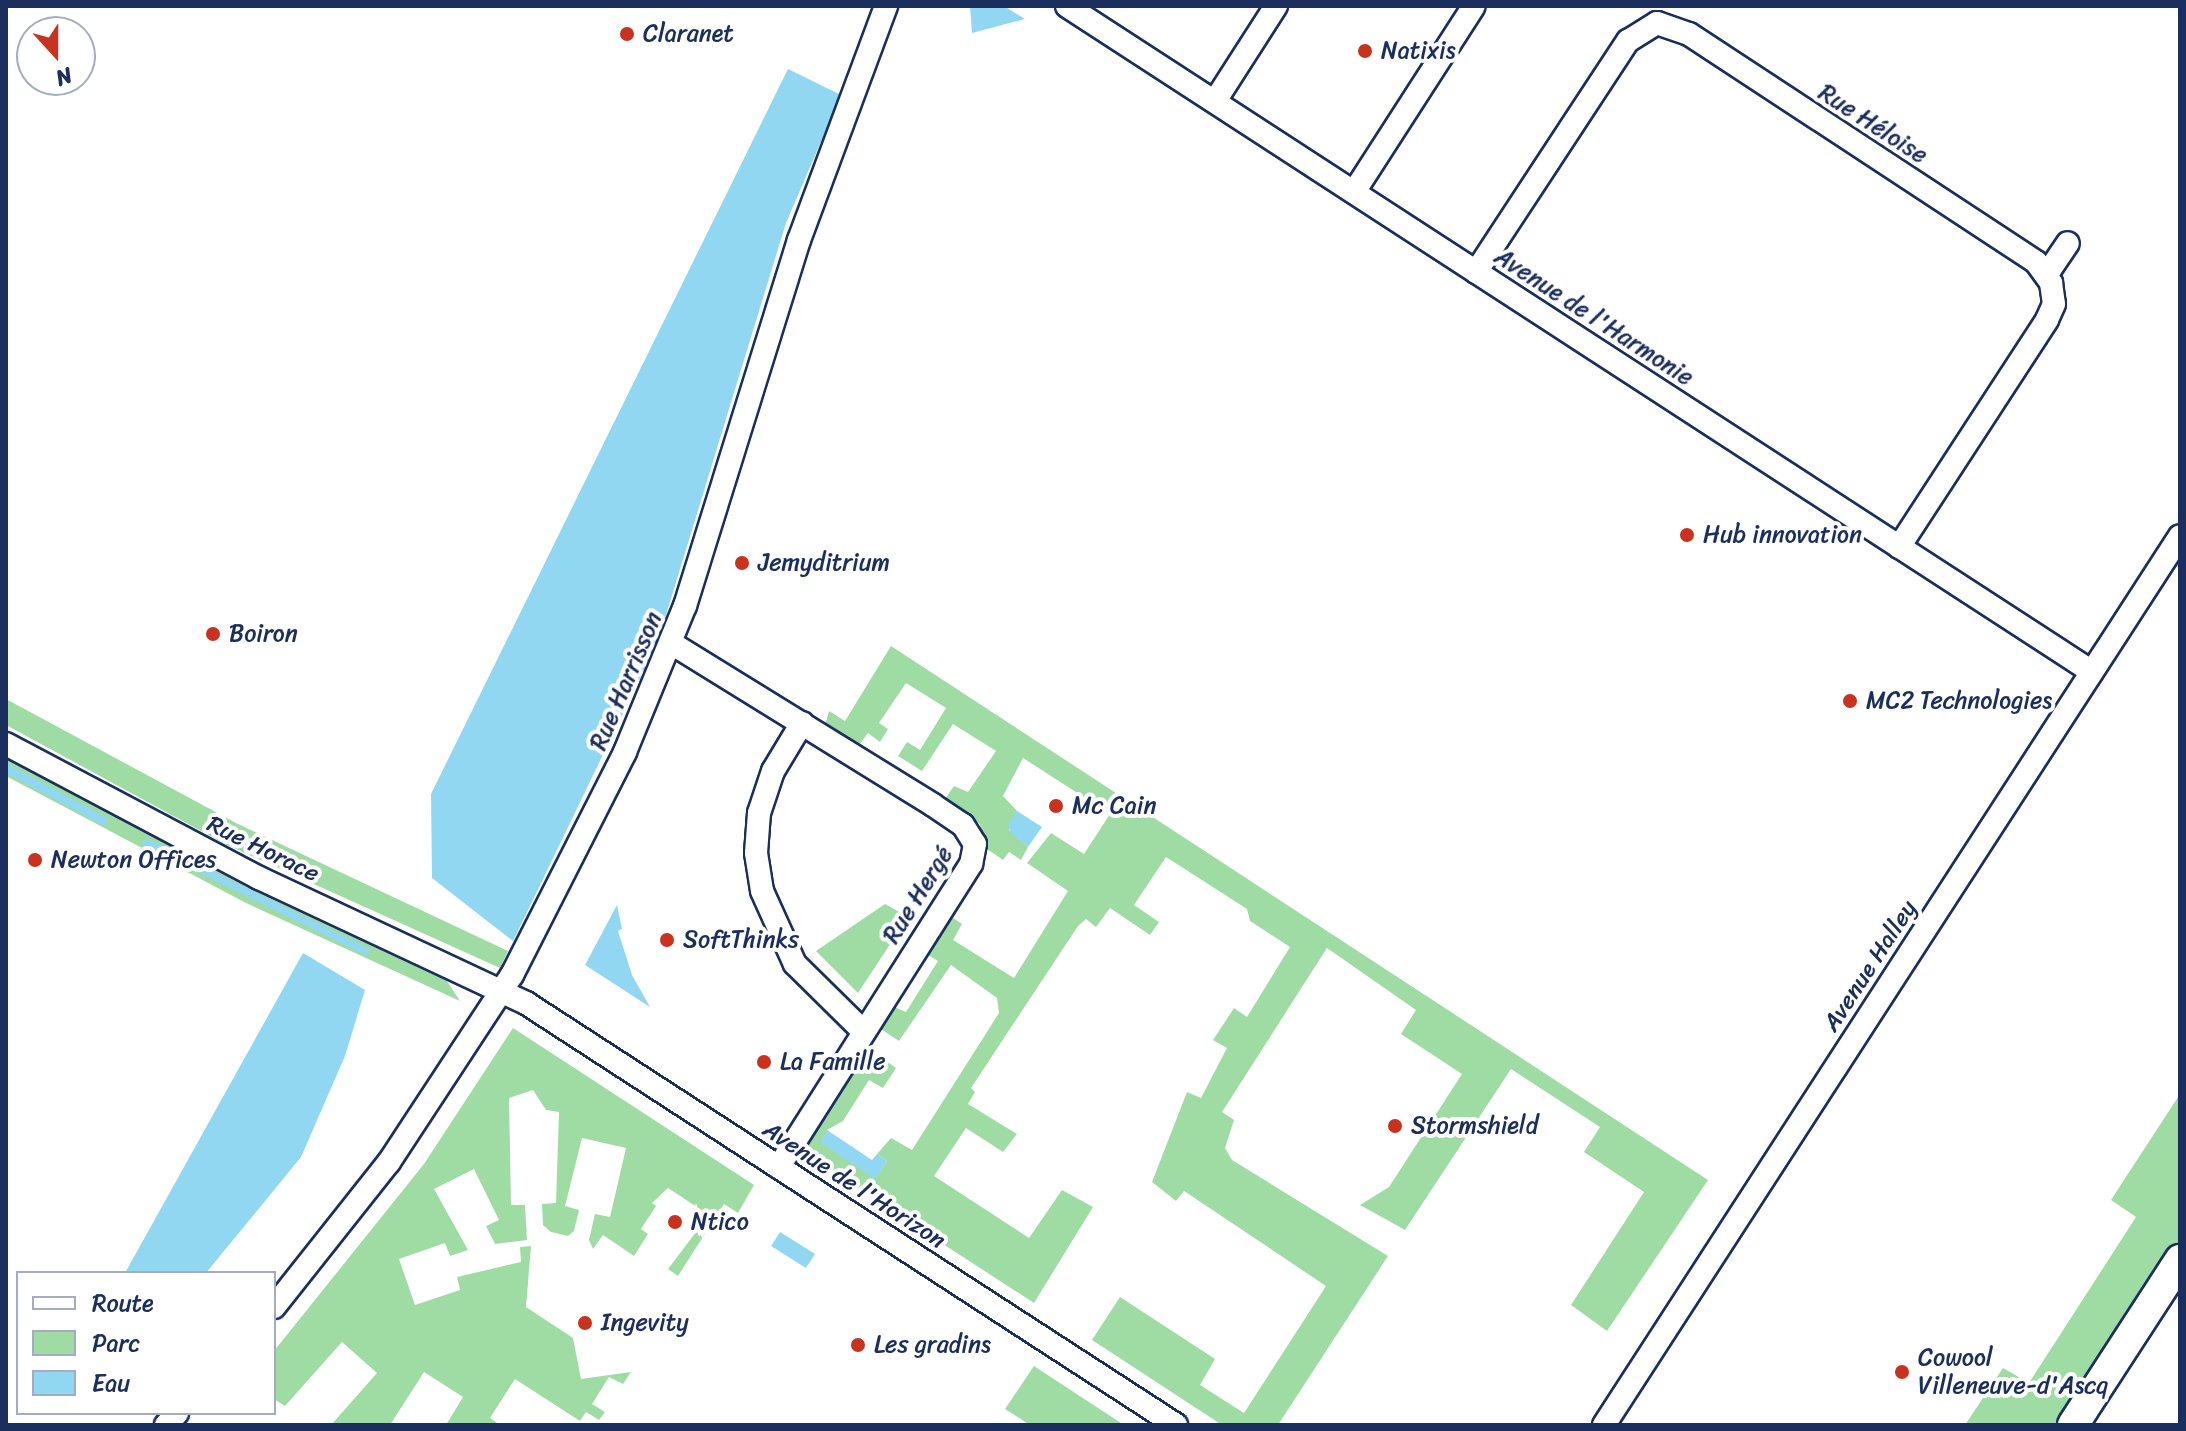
<!DOCTYPE html>
<meta charset="utf-8">
<style>
body{margin:0}
#map{position:relative;width:2186px;height:1431px;overflow:hidden;background:#fff;font-family:Sriracha,sans-serif}
div>[style]{position:absolute}
.green>*{inset:0;background:#9fdca3}
.water>*{inset:0;background:#91d7f2}
.roads{filter:drop-shadow(2px 0 #1b2f5e) drop-shadow(-2px 0 #1b2f5e) drop-shadow(0 2px #1b2f5e) drop-shadow(0 -2px #1b2f5e)}
.minor>*{height:22px;margin:-11px;padding:0 11px;transform-origin:11px;border-radius:11px;background:#fff}
.secondary>*{height:30px;margin:-15px;padding:0 15px;transform-origin:15px;border-radius:15px;background:#fff}
.dots>*{width:22px;height:22px;translate:-50% -50%;box-sizing:border-box;border:4px solid #fff;border-radius:50%}
span{translate:-50% -50%;white-space:nowrap;text-align:center;line-height:1.15;-webkit-text-stroke:8px #fff;paint-order:stroke}
.poi-label{font-size:24px;color:#1b2f5e}
.left{translate:0 -50%;text-align:left}
.street-label{font-size:24px;color:#1b2f5e}
.frame{position:absolute;inset:0;border:8px solid #1b2f5e;pointer-events:none}
.legend{position:absolute;left:16px;top:1271px;width:260px;height:144px;box-sizing:border-box;background:#fff;border:2px solid #a4acbf;margin:0;padding:10px 14px;list-style:none;font-size:24px;color:#1b2f5e}
.legend li{display:flex;align-items:center;gap:16px;height:40px}
.legend b{width:40px;border:2px solid #a4acbf}
.north{position:absolute;left:16px;top:16px;width:80px;height:80px;box-sizing:border-box;background:#fff;border:2px solid #a4acbf;border-radius:50%;rotate:159deg;font-size:22px;font-weight:700;line-height:32px;text-align:center;color:#1b2f5e}
.north::after{content:'';display:block;margin:auto;width:28px;height:36px;background:#c8321e;clip-path:polygon(50% 0,100% 100%,50% 72%,0 100%)}
</style>
<div id="map">
<div class="green">
<div style="clip-path:polygon(891px 646px,1708px 1180px,1607px 1331px,1571px 1305px,1644px 1192px,1584px 1152px,1600px 1127px,1511px 1069px,1405px 1230px,1360px 1205px,1389px 1187px,1462px 1074px,1401px 1034px,1416px 1010px,1327px 948px,1222px 1112px,1234px 1120px,1225px 1148px,1232px 1160px,1388px 1256px,1278px 1425px,1222px 1425px,1092px 1340px,1120px 1297px,1215px 1359px,1200px 1385px,1244px 1413px,1326px 1286px,1184px 1191px,1176px 1201px,1152px 1182px,1187px 1092px,1201px 1098px,1227px 1048px,1213px 1040px,1234px 1008px,1247px 1017px,1290px 947px,1250px 921px,1247px 909px,1166px 857px,1134px 905px,1159px 922px,1150px 935px,1110px 908px,1096px 927px,1086px 919px,1078px 926px,971px 1088px,975px 1092px,968px 1104px,1017px 1134px,1003px 1152px,966px 1128px,934px 1176px,1029px 1238px,1062px 1190px,1093px 1207px,1034px 1303px,798px 1150px,866px 1047px,896px 1068px,883px 1088px,869px 1080px,843px 1121px,827px 1130px,875px 1178px,887px 1161px,877px 1154px,891px 1138px,912px 1150px,999px 1013px,997px 998px,951px 965px,899px 1041px,878px 1027px,892px 1006px,906px 1012px,938px 961px,925px 953px,950px 916px,962px 924px,953px 940px,1014px 978px,1068px 891px,1027px 863px,1051px 833px,1084px 854px,1110px 814px,1023px 758px,1003px 796px,1017px 811px,1009px 830px,1028px 847px,1021px 860px,1009px 852px,1003px 860px,987px 849px,980px 824px,945px 799px,954px 786px,968px 792px,996px 751px,953px 724px,922px 771px,898px 756px,907px 742px,920px 750px,946px 708px,906px 683px,879px 723px,888px 729px,880px 742px,868px 733px,859px 745px,825px 726px,829px 711px,845px 721px)"></div>
<div style="clip-path:polygon(6px 699px,236px 823px,508px 951px,500px 968px,225px 844px,6px 725px)"></div>
<div style="clip-path:polygon(6px 758px,250px 889px,447px 981px,460px 1001px,246px 903px,6px 776px)"></div>
<div style="clip-path:polygon(885px 904px,908px 917px,858px 993px,816px 951px)"></div>
<div style="clip-path:polygon(513px 1028px,754px 1185px,738px 1213px,724px 1204px,678px 1276px,668px 1269px,709px 1215px,668px 1188px,652px 1203px,656px 1206px,641px 1229px,648px 1234px,634px 1256px,603px 1235px,593px 1249px,589px 1240px,595px 1214px,610px 1217px,626px 1148px,582px 1138px,565px 1206px,579px 1210px,574px 1231px,568px 1236px,551px 1232px,543px 1225px,542px 1204px,556px 1203px,559px 1112px,546px 1110px,533px 1090px,509px 1098px,511px 1205px,525px 1205px,527px 1240px,495px 1244px,486px 1226px,499px 1220px,474px 1169px,434px 1189px,468px 1250px,450px 1256px,445px 1243px,399px 1259px,415px 1305px,460px 1290px,457px 1277px,521px 1262px,520px 1247px,531px 1246px,526px 1307px,573px 1338px,581px 1379px,631px 1372px,623px 1384px,609px 1377px,592px 1404px,605px 1412px,599px 1420px,586px 1412px,580px 1421px,515px 1379px,490px 1418px,500px 1425px,446px 1425px,463px 1397px,424px 1372px,390px 1425px,331px 1425px,377px 1373px,342px 1342px,285px 1406px,274px 1399px,274px 1351px,424px 1164px)"></div>
<div style="clip-path:polygon(2180px 1094px,2180px 1244px,2061px 1425px,1965px 1425px,2003px 1368px,2029px 1383px,2136px 1217px,2111px 1200px)"></div>
<div style="clip-path:polygon(1034px 1366px,1124px 1425px,1030px 1425px,1005px 1409px)"></div>
</div>
<div class="water">
<div style="clip-path:polygon(970px 6px,1004px 6px,1025px 19px,972px 33px)"></div>
<div style="clip-path:polygon(788px 69px,841px 95px,786px 223px,658px 641px,513px 941px,432px 878px,431px 794px)"></div>
<div style="clip-path:polygon(6px 763px,109px 819px,104px 826px,6px 773px)"></div>
<div style="clip-path:polygon(1017px 811px,1042px 827px,1028px 847px,1010px 832px,1008px 824px)"></div>
<div style="clip-path:polygon(145px 838px,370px 949px,367px 956px,141px 844px)"></div>
<div style="clip-path:polygon(617px 905px,622px 929px,618px 931px,632px 975px,650px 1007px,585px 965px)"></div>
<div style="clip-path:polygon(303px 953px,365px 990px,345px 1056px,301px 1157px,206px 1273px,125px 1273px)"></div>
<div style="clip-path:polygon(827px 1130px,872px 1160px,877px 1154px,887px 1161px,875px 1179px,820px 1142px)"></div>
<div style="clip-path:polygon(780px 1232px,815px 1254px,806px 1268px,771px 1246px)"></div>
</div>
<div class="roads">
<div class="minor">
<div style="left:1067px;top:6px;width:1222px;rotate:33.01deg"></div>
<div style="left:1215px;top:101px;width:113px;rotate:-57.3deg"></div>
<div style="left:1354px;top:192px;width:221px;rotate:-57.2deg"></div>
<div style="left:1476px;top:272px;width:277px;rotate:-56.7deg"></div>
<div style="left:1628px;top:41px;width:34px;rotate:-32deg"></div>
<div style="left:1657px;top:23px;width:34px;rotate:19deg"></div>
<div style="left:1689px;top:34px;width:415px;rotate:33.3deg"></div>
<div style="left:2036px;top:262px;width:26px;rotate:54deg"></div>
<div style="left:2051px;top:283px;width:21px;rotate:82deg"></div>
<div style="left:2054px;top:304px;width:17px;rotate:114deg"></div>
<div style="left:2047px;top:320px;width:271px;rotate:123.1deg"></div>
<div style="left:2047px;top:274px;width:37px;rotate:-56deg"></div>
<div style="left:671px;top:643px;width:308px;rotate:31.7deg"></div>
<div style="left:933px;top:805px;width:36px;rotate:34deg"></div>
<div style="left:963px;top:825px;width:22px;rotate:58deg"></div>
<div style="left:975px;top:844px;width:20px;rotate:101deg"></div>
<div style="left:971px;top:864px;width:359px;rotate:122.4deg"></div>
<div style="left:802px;top:723px;width:56px;rotate:121.1deg"></div>
<div style="left:773px;top:771px;width:44px;rotate:108.4deg"></div>
<div style="left:759px;top:813px;width:40px;rotate:94.3deg"></div>
<div style="left:756px;top:853px;width:38px;rotate:81deg"></div>
<div style="left:762px;top:891px;width:80px;rotate:65.7deg"></div>
<div style="left:795px;top:964px;width:95px;rotate:44.6deg"></div>
<div style="left:6px;top:744px;width:286px;rotate:27.9deg"></div>
<div style="left:259px;top:878px;width:295px;rotate:25.1deg"></div>
<div style="left:526px;top:1003px;width:775px;rotate:32.99deg"></div>
<div style="left:274px;top:1307px;width:185px;rotate:-51.6deg"></div>
<div style="left:389px;top:1162px;width:224px;rotate:-56.7deg"></div>
<div style="left:512px;top:975px;width:250px;rotate:-63.1deg"></div>
<div style="left:625px;top:752px;width:158px;rotate:-67.7deg"></div>
<div style="left:685px;top:606px;width:383px;rotate:-72.7deg"></div>
<div style="left:799px;top:240px;width:250px;rotate:-69.6deg"></div>
<div style="left:166px;top:1425px;width:16px;rotate:-47deg"></div>
<div style="left:1604px;top:1425px;width:1059px;rotate:-57.06deg"></div>
</div>
<div class="secondary">
<div style="left:2073px;top:1425px;width:197px;rotate:-57deg"></div>
</div>
</div>
<div class="dots">
<div style="left:627px;top:34px;background:#c8321e"></div>
<div style="left:1365px;top:51px;background:#c8321e"></div>
<div style="left:1687px;top:535px;background:#c8321e"></div>
<div style="left:742px;top:563px;background:#c8321e"></div>
<div style="left:213px;top:634px;background:#c8321e"></div>
<div style="left:1850px;top:701px;background:#c8321e"></div>
<div style="left:1056px;top:806px;background:#c8321e"></div>
<div style="left:35px;top:860px;background:#c8321e"></div>
<div style="left:667px;top:940px;background:#c8321e"></div>
<div style="left:764px;top:1062px;background:#c8321e"></div>
<div style="left:1395px;top:1126px;background:#c8321e"></div>
<div style="left:675px;top:1222px;background:#c8321e"></div>
<div style="left:585px;top:1323px;background:#c8321e"></div>
<div style="left:858px;top:1345px;background:#c8321e"></div>
<div style="left:1902px;top:1372px;background:#c8321e"></div>
</div>
<div class="poi-label">
<span class="left" style="left:643px;top:34px">Claranet</span>
<span class="left" style="left:1381px;top:51px">Natixis</span>
<span class="left" style="left:1703px;top:535px">Hub innovation</span>
<span class="left" style="left:758px;top:563px">Jemyditrium</span>
<span class="left" style="left:229px;top:634px">Boiron</span>
<span class="left" style="left:1866px;top:701px">MC2 Technologies</span>
<span class="left" style="left:1072px;top:806px">Mc Cain</span>
<span class="left" style="left:51px;top:860px">Newton Offices</span>
<span class="left" style="left:683px;top:940px">SoftThinks</span>
<span class="left" style="left:780px;top:1062px">La Famille</span>
<span class="left" style="left:1411px;top:1126px">Stormshield</span>
<span class="left" style="left:691px;top:1222px">Ntico</span>
<span class="left" style="left:601px;top:1323px">Ingevity</span>
<span class="left" style="left:874px;top:1345px">Les gradins</span>
<span class="left" style="left:1918px;top:1372px">Cowool<br>Villeneuve-d'Ascq</span>
</div>
<div class="street-label">
<span style="left:1873px;top:124px;rotate:33deg">Rue Héloise</span>
<span style="left:1594px;top:317px;rotate:33deg">Avenue de l'Harmonie</span>
<span style="left:626px;top:681px;rotate:-67deg">Rue Harrisson</span>
<span style="left:263px;top:849px;rotate:26deg">Rue Horace</span>
<span style="left:918px;top:895px;rotate:-58deg">Rue Hergé</span>
<span style="left:1870px;top:966px;rotate:-57deg">Avenue Halley</span>
<span style="left:854px;top:1185px;rotate:33deg">Avenue de l'Horizon</span>
</div>
<div class="frame"></div>
<ul class="legend">
<li><b style="height:10px;background:#fff"></b>Route</li>
<li><b style="height:22px;background:#9fdca3"></b>Parc</li>
<li><b style="height:22px;background:#91d7f2"></b>Eau</li>
</ul>
<div class="north">N</div>
</div>
